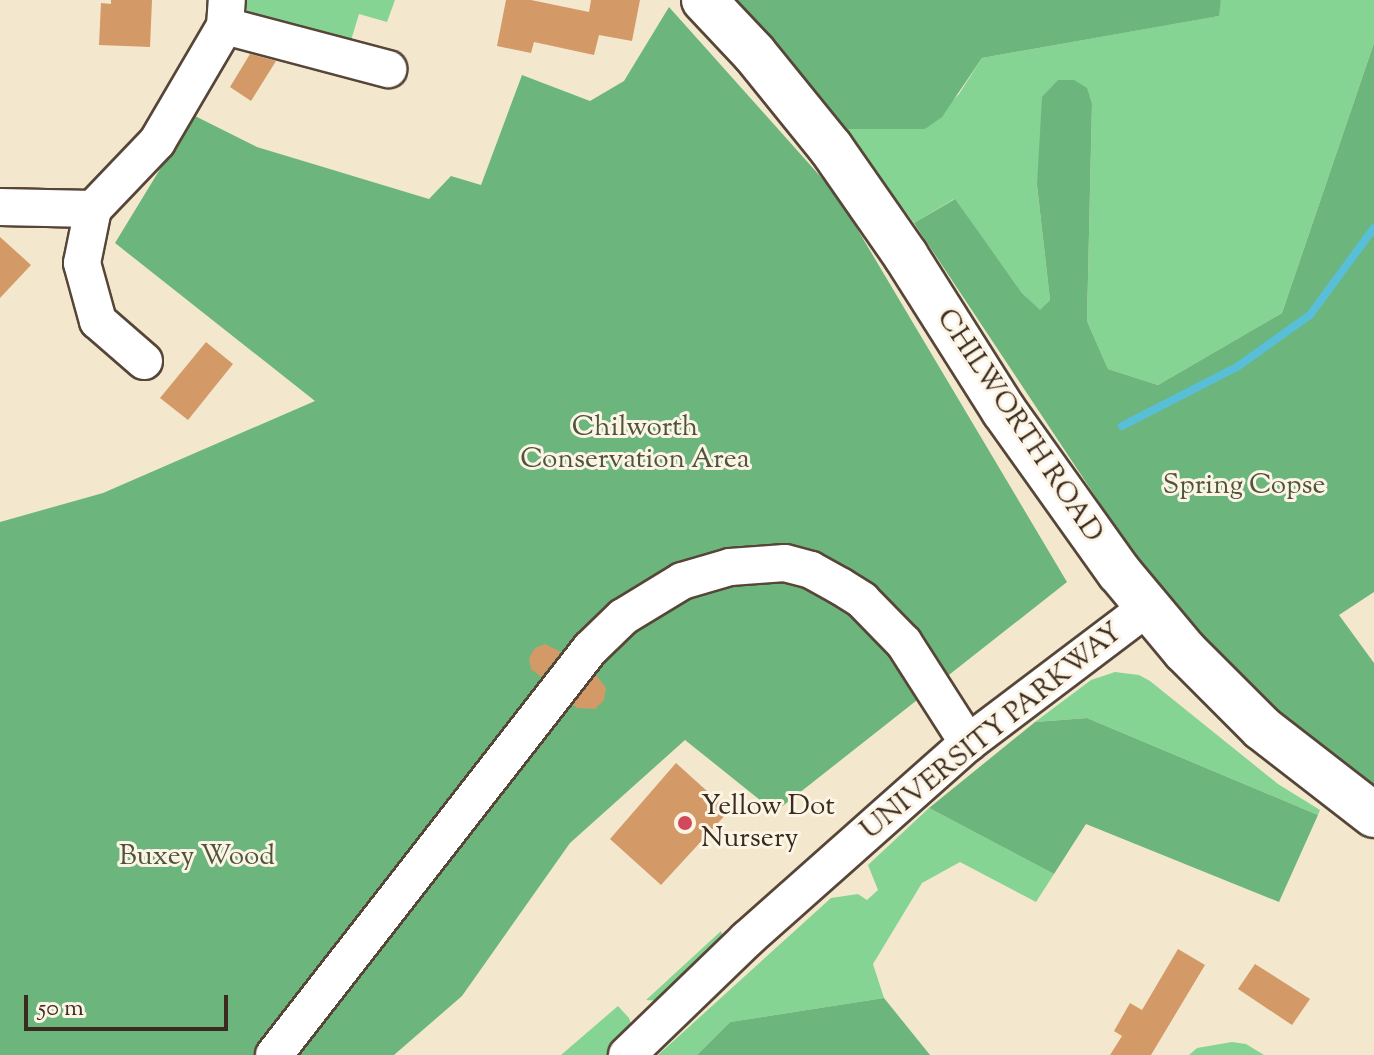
<!DOCTYPE html>
<style>
body{margin:0}
#map{position:relative;width:1374px;height:1055px;overflow:hidden;background:#f3e8cd;font-family:"Sorts Mill Goudy",serif}
div>[style]{position:absolute}
.green>*{inset:0;background:#85d493}
.forest>*{inset:0;background:#6cb67d}
.stream>*{height:8px;margin:-4px;padding:0 4px;transform-origin:4px;border-radius:4px;background:#59bed7}
.building>*{inset:0;background:#d39967}
.roads{filter:drop-shadow(2px 0 #574638) drop-shadow(-2px 0 #574638) drop-shadow(0 2px #574638) drop-shadow(0 -2px #574638)}
.minor>*{height:36px;margin:-18px;padding:0 18px;transform-origin:18px;border-radius:18px;background:#fff}
.major>*{height:44px;margin:-22px;padding:0 22px;transform-origin:22px;border-radius:22px;background:#fff}
.dots>*{width:22px;height:22px;translate:-50% -50%;box-sizing:border-box;border:4px solid #fcf5e5;border-radius:50%}
span{translate:-50% -50%;white-space:nowrap;text-align:center;line-height:1.15;-webkit-text-stroke:6px #fcf5e5;paint-order:stroke}
.street-label{font-size:28px;color:#3b2a1e}
.park-label{font-size:28px;color:#4e543b}
.poi-label{font-size:28px;color:#3b2a1e}
.left{translate:0 -50%;text-align:left}
.scale{position:absolute;left:24px;top:995px;width:204px;height:36px;box-sizing:border-box;border:4px solid #3b2a1e;border-top:0;padding-left:10px;font-size:24px;line-height:28px;white-space:nowrap;color:#3b2a1e;-webkit-text-stroke:6px #fcf5e5;paint-order:stroke}
</style>
<div id="map">
<div class="green">
<div style="clip-path:polygon(246px 0,395px 0,387px 22px,359px 14px,349px 47px,256px 20px,247px 11px)"></div>
<div style="clip-path:polygon(1221px 0,1374px 0,1374px 43px,1282px 313px,1158px 385px,1108px 369px,1087px 321px,1092px 104px,1037px 185px,1050px 300px,1040px 311px,1022px 293px,954px 199px,914px 223px,843px 129px,925px 129px,959px 94px,982px 58px,1218px 16px)"></div>
<div style="clip-path:polygon(1115px 672px,1139px 675px,1150px 681px,1278px 784px,1320px 810px,1318px 815px,1087px 718px,1035px 722px,1091px 680px)"></div>
<div style="clip-path:polygon(929px 808px,1054px 874px,1036px 902px,960px 862px,922px 883px,873px 964px,884px 998px,730px 1022px,697px 1055px,658px 1055px,831px 898px,858px 894px,867px 900px,878px 890px,868px 865px)"></div>
<div style="clip-path:polygon(721px 931px,724px 940px,662px 1001px,646px 1000px)"></div>
<div style="clip-path:polygon(618px 1006px,629px 1018px,632px 1028px,608px 1055px,561px 1055px)"></div>
<div style="clip-path:polygon(1232px 1042px,1246px 1044px,1264px 1055px,1189px 1055px,1197px 1048px)"></div>
</div>
<div class="forest">
<div style="clip-path:polygon(726px 0,1221px 0,1219px 16px,982px 58px,942px 117px,925px 129px,843px 129px)"></div>
<div style="clip-path:polygon(669px 7px,837px 195px,1067px 582px,775px 812px,685px 740px,570px 843px,462px 996px,394px 1055px,0 1055px,0 522px,103px 493px,315px 401px,115px 243px,193px 115px,257px 147px,429px 199px,451px 176px,481px 185px,522px 75px,590px 101px,624px 81px)"></div>
<div style="clip-path:polygon(1374px 43px,1374px 592px,1339px 615px,1374px 663px,1374px 790px,1339px 768px,1178px 621px,914px 223px,955px 199px,1022px 293px,1040px 310px,1050px 300px,1037px 185px,1042px 97px,1058px 80px,1074px 80px,1087px 88px,1092px 104px,1087px 321px,1108px 369px,1158px 385px,1282px 313px)"></div>
<div style="clip-path:polygon(1087px 718px,1318px 815px,1279px 902px,1086px 824px,1054px 874px,929px 808px,1035px 722px)"></div>
<div style="clip-path:polygon(884px 998px,930px 1055px,697px 1055px,730px 1022px)"></div>
</div>
<div class="stream">
<div style="left:1122px;top:426px;width:129px;rotate:-27.2deg"></div>
<div style="left:1237px;top:367px;width:90px;rotate:-35.5deg"></div>
<div style="left:1310px;top:315px;width:108px;rotate:-53.7deg"></div>
</div>
<div class="building">
<div style="clip-path:polygon(111px 0,152px 0,150px 47px,99px 45px,101px 3px,111px 4px)"></div>
<div style="clip-path:polygon(506px 0,531px 0,589px 12px,591px 0,640px 0,632px 41px,599px 35px,594px 55px,534px 42px,531px 53px,497px 46px)"></div>
<div style="clip-path:polygon(250px 54px,276px 61px,251px 101px,230px 87px)"></div>
<div style="clip-path:polygon(0 237px,31px 265px,0 298px)"></div>
<div style="clip-path:polygon(206px 342px,233px 364px,188px 420px,160px 398px)"></div>
<div style="clip-path:polygon(545px 644px,561px 652px,541px 677px,531px 669px,529px 658px,535px 648px)"></div>
<div style="clip-path:polygon(596px 675px,606px 688px,604px 700px,595px 709px,577px 708px,573px 704px)"></div>
<div style="clip-path:polygon(676px 763px,729px 811px,661px 885px,610px 839px)"></div>
<div style="clip-path:polygon(1178px 949px,1205px 965px,1151px 1055px,1110px 1055px,1122px 1036px,1114px 1031px,1130px 1003px,1142px 1010px)"></div>
<div style="clip-path:polygon(1255px 964px,1310px 999px,1292px 1025px,1238px 989px)"></div>
</div>
<div class="roads">
<div class="minor">
<div style="left:225px;top:26px;width:169px;rotate:14.8deg"></div>
<div style="left:0;top:207px;width:93px;rotate:1.2deg"></div>
<div style="left:93px;top:209px;width:93px;rotate:-46.3deg"></div>
<div style="left:157px;top:142px;width:134px;rotate:-59.6deg"></div>
<div style="left:225px;top:26px;width:26px;rotate:-86deg"></div>
<div style="left:93px;top:209px;width:55px;rotate:101.5deg"></div>
<div style="left:82px;top:263px;width:60px;rotate:74.6deg"></div>
<div style="left:98px;top:321px;width:61px;rotate:41deg"></div>
<div style="left:274px;top:1055px;width:514px;rotate:-52.11deg"></div>
<div style="left:590px;top:649px;width:46px;rotate:-44.1deg"></div>
<div style="left:623px;top:617px;width:69px;rotate:-31.4deg"></div>
<div style="left:682px;top:581px;width:50px;rotate:-16.3deg"></div>
<div style="left:730px;top:567px;width:55px;rotate:-4.2deg"></div>
<div style="left:785px;top:563px;width:27px;rotate:15deg"></div>
<div style="left:811px;top:570px;width:33px;rotate:29deg"></div>
<div style="left:840px;top:586px;width:26px;rotate:32deg"></div>
<div style="left:862px;top:600px;width:60px;rotate:45.7deg"></div>
<div style="left:904px;top:643px;width:119px;rotate:57.4deg"></div>
<div style="left:627px;top:1055px;width:167px;rotate:-44deg"></div>
<div style="left:747px;top:939px;width:295px;rotate:-41.6deg"></div>
<div style="left:968px;top:743px;width:226px;rotate:-37.1deg"></div>
</div>
<div class="major">
<div style="left:704px;top:0;width:73px;rotate:46.7deg"></div>
<div style="left:754px;top:53px;width:122px;rotate:51deg"></div>
<div style="left:831px;top:148px;width:131px;rotate:55.2deg"></div>
<div style="left:906px;top:256px;width:183px;rotate:57.7deg"></div>
<div style="left:1004px;top:411px;width:198px;rotate:54.5deg"></div>
<div style="left:1119px;top:572px;width:103px;rotate:50.1deg"></div>
<div style="left:1185px;top:651px;width:109px;rotate:45deg"></div>
<div style="left:1262px;top:728px;width:142px;rotate:37.8deg"></div>
</div>
</div>
<div class="dots">
<div style="left:685px;top:823px;background:#d1495b"></div>
</div>
<div class="street-label">
<span style="left:1019px;top:426px;rotate:56deg">CHILWORTH ROAD</span>
<span style="left:992px;top:732px;rotate:-39deg">UNIVERSITY PARKWAY</span>
</div>
<div class="park-label">
<span style="left:635px;top:444px">Chilworth<br>Conservation Area</span>
<span style="left:1244px;top:486px">Spring Copse</span>
<span style="left:197px;top:857px">Buxey Wood</span>
</div>
<div class="poi-label">
<span class="left" style="left:701px;top:823px">Yellow Dot<br>Nursery</span>
</div>
<div class="scale">50 m</div>
</div>
